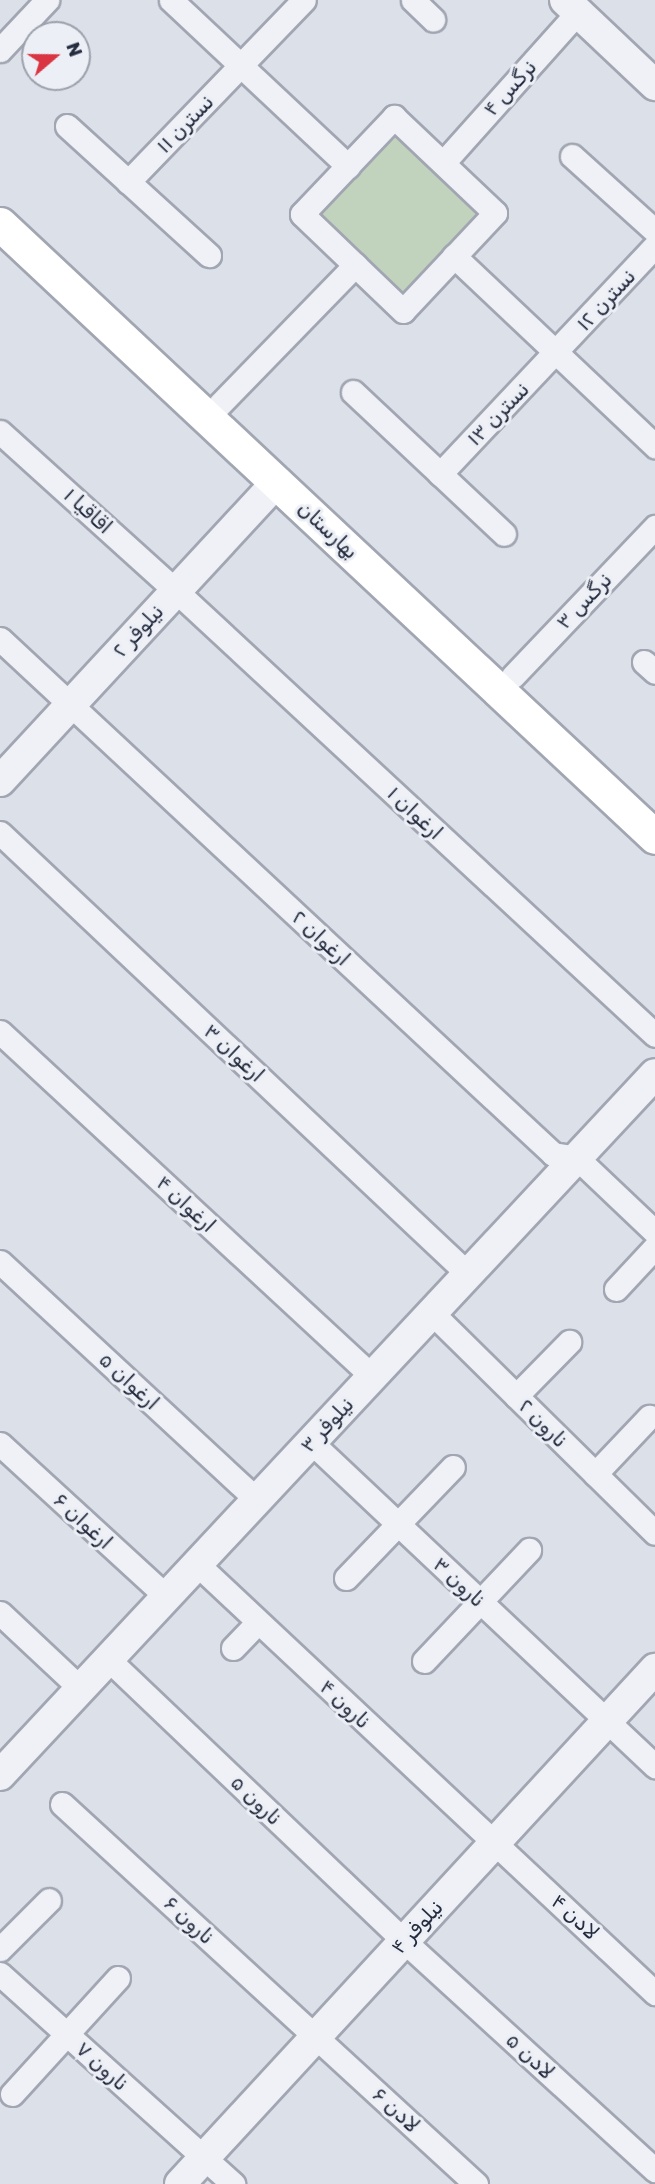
<!DOCTYPE html>
<meta charset="utf-8">
<style>
body{margin:0}
#map{position:relative;width:655px;height:2184px;overflow:hidden;background:#dce0e8;font-family:Rubik,Vazirmatn,sans-serif}
div>[style]{position:absolute}
.green>*{inset:0;background:#c1d2bd}
.roads{filter:drop-shadow(2px 0 #a1a6b2) drop-shadow(-2px 0 #a1a6b2) drop-shadow(0 2px #a1a6b2) drop-shadow(0 -2px #a1a6b2)}
.minor>*{height:23px;margin:-11.5px;padding:0 11.5px;transform-origin:11.5px;border-radius:11.5px;background:#eff1f6}
.tertiary>*{height:30px;margin:-15px;padding:0 15px;transform-origin:15px;border-radius:15px;background:#eff1f6}
.secondary>*{height:33px;margin:-16.5px;padding:0 16.5px;transform-origin:16.5px;border-radius:16.5px;background:#fff}
span{translate:-50% -50%;white-space:nowrap;text-align:center;line-height:1.15;-webkit-text-stroke:6px #eceff5;paint-order:stroke}
.street-label{font-size:21px;color:#252c3f}
.north{position:absolute;left:21px;top:21px;width:70px;height:70px;box-sizing:border-box;background:#eceff5;border:2px solid #9ca1ac;border-radius:50%;rotate:70deg;font-size:19px;font-weight:700;line-height:28px;text-align:center;color:#252c3f}
.north::after{content:'';display:block;margin:auto;width:24px;height:32px;background:#d93542;clip-path:polygon(50% 0,100% 100%,50% 72%,0 100%)}
</style>
<div id="map">
<div class="green">
<div style="clip-path:polygon(393px 130px,480px 212px,400px 297px,313px 215px)"></div>
</div>
<div class="roads">
<div class="minor">
<div style="left:171px;top:0;width:243px;rotate:43.2deg"></div>
<div style="left:413px;top:0;width:28px;rotate:44deg"></div>
<div style="left:0;top:50px;width:69px;rotate:-46.8deg"></div>
<div style="left:394px;top:117px;width:139px;rotate:43.5deg"></div>
<div style="left:495px;top:213px;width:134px;rotate:133.2deg"></div>
<div style="left:403px;top:311px;width:140px;rotate:-136.2deg"></div>
<div style="left:302px;top:214px;width:134px;rotate:-46.5deg"></div>
<div style="left:67px;top:126px;width:192px;rotate:42.3deg"></div>
<div style="left:572px;top:156px;width:112px;rotate:42.1deg"></div>
<div style="left:443px;top:163px;width:203px;rotate:-48.2deg"></div>
<div style="left:128px;top:182px;width:253px;rotate:-46deg"></div>
<div style="left:454px;top:256px;width:277px;rotate:43.4deg"></div>
<div style="left:353px;top:392px;width:207px;rotate:43.2deg"></div>
<div style="left:220px;top:404px;width:194px;rotate:-45.8deg"></div>
<div style="left:0;top:432px;width:237px;rotate:42.1deg"></div>
<div style="left:176px;top:591px;width:653px;rotate:42.83deg"></div>
<div style="left:440px;top:474px;width:313px;rotate:-46.7deg"></div>
<div style="left:0;top:639px;width:756px;rotate:42.96deg"></div>
<div style="left:553px;top:1154px;width:24px;rotate:9deg"></div>
<div style="left:577px;top:1158px;width:108px;rotate:43.5deg"></div>
<div style="left:644px;top:662px;width:15px;rotate:42deg"></div>
<div style="left:513px;top:676px;width:206px;rotate:-46.4deg"></div>
<div style="left:0;top:833px;width:643px;rotate:43.3deg"></div>
<div style="left:0;top:1032px;width:508px;rotate:42.77deg"></div>
<div style="left:0;top:1262px;width:350px;rotate:42.8deg"></div>
<div style="left:616px;top:1289px;width:57px;rotate:-47.1deg"></div>
<div style="left:432px;top:1313px;width:313px;rotate:44.6deg"></div>
<div style="left:516px;top:1396px;width:76px;rotate:-45.5deg"></div>
<div style="left:311px;top:1442px;width:473px;rotate:43.3deg"></div>
<div style="left:0;top:1444px;width:226px;rotate:42.5deg"></div>
<div style="left:595px;top:1474px;width:79px;rotate:-46.5deg"></div>
<div style="left:197px;top:1564px;width:628px;rotate:43.13deg"></div>
<div style="left:346px;top:1578px;width:154px;rotate:-46.1deg"></div>
<div style="left:0;top:1613px;width:111px;rotate:43.2deg"></div>
<div style="left:233px;top:1648px;width:35px;rotate:-46deg"></div>
<div style="left:108px;top:1659px;width:409px;rotate:43.6deg"></div>
<div style="left:404px;top:1941px;width:340px;rotate:42.4deg"></div>
<div style="left:424px;top:1661px;width:153px;rotate:-46.6deg"></div>
<div style="left:62px;top:1804px;width:562px;rotate:42.55deg"></div>
<div style="left:0;top:1949px;width:69px;rotate:-45deg"></div>
<div style="left:0;top:1974px;width:314px;rotate:42deg"></div>
<div style="left:12px;top:2094px;width:157px;rotate:-47.6deg"></div>
</div>
<div class="tertiary">
<div style="left:565px;top:0;width:124px;rotate:43.4deg"></div>
<div style="left:0;top:781px;width:408px;rotate:-47.2deg"></div>
<div style="left:0;top:1775px;width:959px;rotate:-46.94deg"></div>
<div style="left:180px;top:2184px;width:701px;rotate:-47.31deg"></div>
</div>
<div class="secondary">
<div style="left:0;top:224px;width:897px;rotate:43.1deg"></div>
</div>
</div>
<div class="street-label">
<span style="left:510px;top:88px;rotate:-48deg">نرگس ۴</span>
<span style="left:185px;top:124px;rotate:-46deg">نسترن ۱۱</span>
<span style="left:606px;top:300px;rotate:-47deg">نسترن ۱۲</span>
<span style="left:498px;top:414px;rotate:-46deg">نسترن ۱۳</span>
<span style="left:88px;top:511px;rotate:42deg">اقاقیا ۱</span>
<span style="left:328px;top:530px;rotate:43deg">بهارستان</span>
<span style="left:584px;top:601px;rotate:-46deg">نرگس ۳</span>
<span style="left:138px;top:631px;rotate:-47deg">نیلوفر ۲</span>
<span style="left:415px;top:813px;rotate:43deg">ارغوان ۱</span>
<span style="left:321px;top:938px;rotate:43deg">ارغوان ۲</span>
<span style="left:234px;top:1053px;rotate:43deg">ارغوان ۳</span>
<span style="left:186px;top:1204px;rotate:43deg">ارغوان ۴</span>
<span style="left:129px;top:1381px;rotate:43deg">ارغوان ۵</span>
<span style="left:543px;top:1423px;rotate:45deg">نارون ۲</span>
<span style="left:327px;top:1425px;rotate:-47deg">نیلوفر ۳</span>
<span style="left:83px;top:1521px;rotate:43deg">ارغوان ۶</span>
<span style="left:459px;top:1582px;rotate:43deg">نارون ۳</span>
<span style="left:345px;top:1704px;rotate:43deg">نارون ۴</span>
<span style="left:256px;top:1800px;rotate:44deg">نارون ۵</span>
<span style="left:575px;top:1917px;rotate:43deg">لادن ۴</span>
<span style="left:189px;top:1920px;rotate:43deg">نارون ۶</span>
<span style="left:417px;top:1927px;rotate:-47deg">نیلوفر ۴</span>
<span style="left:530px;top:2056px;rotate:43deg">لادن ۵</span>
<span style="left:102px;top:2066px;rotate:42deg">نارون ۷</span>
<span style="left:396px;top:2110px;rotate:43deg">لادن ۶</span>
</div>
<div class="north">N</div>
</div>
